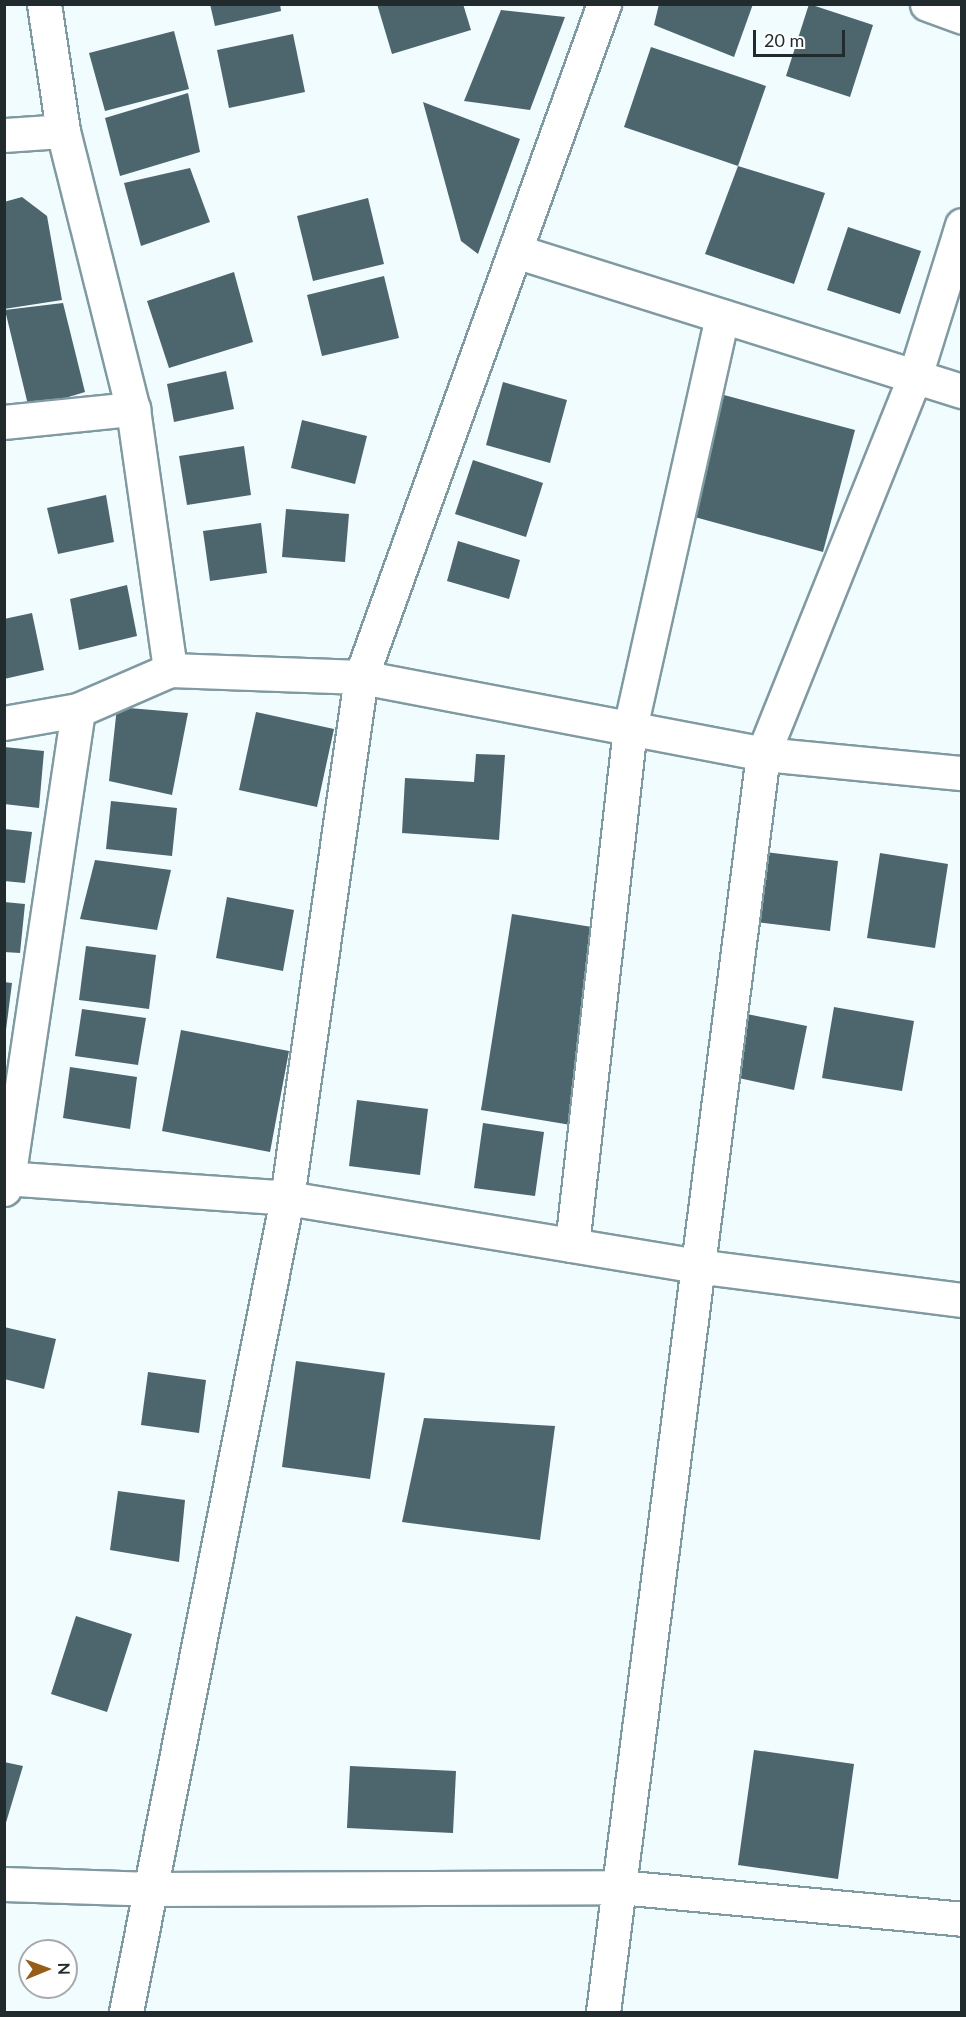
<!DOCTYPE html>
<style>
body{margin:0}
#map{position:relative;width:966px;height:2017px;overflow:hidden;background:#f1fcff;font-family:Lato,sans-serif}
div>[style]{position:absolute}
.building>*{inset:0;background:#4d656c}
.roads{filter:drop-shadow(2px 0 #809aa1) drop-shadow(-2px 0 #809aa1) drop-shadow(0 2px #809aa1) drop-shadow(0 -2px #809aa1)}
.street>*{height:33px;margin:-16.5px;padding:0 16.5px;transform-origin:16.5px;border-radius:16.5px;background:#fff}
span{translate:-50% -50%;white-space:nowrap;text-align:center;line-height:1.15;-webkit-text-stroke:6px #fff;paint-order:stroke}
.frame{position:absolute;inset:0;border:6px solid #212b2e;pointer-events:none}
.north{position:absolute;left:18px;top:1939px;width:60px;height:60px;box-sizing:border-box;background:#fff;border:2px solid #a6aaab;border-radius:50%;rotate:89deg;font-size:16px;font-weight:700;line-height:24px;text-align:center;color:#212b2e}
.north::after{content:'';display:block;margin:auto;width:21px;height:27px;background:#955d17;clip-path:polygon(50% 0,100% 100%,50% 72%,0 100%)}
.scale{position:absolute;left:753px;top:30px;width:92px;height:27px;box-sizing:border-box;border:3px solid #212b2e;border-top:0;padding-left:8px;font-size:18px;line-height:21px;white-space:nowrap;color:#212b2e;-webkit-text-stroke:4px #fff;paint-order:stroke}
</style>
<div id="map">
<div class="building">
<div style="clip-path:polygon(210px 4px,280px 4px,281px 11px,215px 26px)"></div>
<div style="clip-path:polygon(377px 4px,463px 4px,471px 30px,392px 54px)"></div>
<div style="clip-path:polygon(659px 4px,753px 4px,734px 57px,654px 25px)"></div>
<div style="clip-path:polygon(809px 4px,873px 25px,850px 97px,786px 76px)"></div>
<div style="clip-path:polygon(501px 10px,565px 17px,530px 110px,464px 101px)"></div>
<div style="clip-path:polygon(174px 31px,189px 89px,105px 111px,89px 53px)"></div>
<div style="clip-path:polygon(293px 34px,305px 92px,229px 108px,217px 50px)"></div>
<div style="clip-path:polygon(651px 47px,766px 86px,738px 166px,624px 127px)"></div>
<div style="clip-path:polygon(188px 93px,200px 152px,120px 176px,105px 118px)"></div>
<div style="clip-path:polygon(423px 102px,520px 139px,478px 254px,461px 241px)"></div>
<div style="clip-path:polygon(738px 166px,825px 193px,794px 284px,705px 254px)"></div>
<div style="clip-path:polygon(190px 168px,210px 222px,141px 246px,124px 183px)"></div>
<div style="clip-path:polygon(22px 197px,47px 216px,62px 300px,4px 309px,4px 202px)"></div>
<div style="clip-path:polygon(368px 198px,384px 264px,313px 281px,297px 216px)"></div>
<div style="clip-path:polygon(848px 227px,921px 251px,900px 314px,827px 290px)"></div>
<div style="clip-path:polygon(234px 272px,253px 342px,169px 368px,147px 301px)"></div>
<div style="clip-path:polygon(384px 276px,399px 338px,322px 356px,307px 295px)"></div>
<div style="clip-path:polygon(63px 303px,85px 392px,29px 409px,5px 310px)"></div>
<div style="clip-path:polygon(226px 371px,234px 409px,174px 422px,167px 384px)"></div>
<div style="clip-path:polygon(503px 382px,567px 400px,550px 463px,486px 445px)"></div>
<div style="clip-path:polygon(724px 395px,855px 430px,823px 552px,691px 516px)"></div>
<div style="clip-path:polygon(302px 420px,367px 436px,355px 484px,291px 468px)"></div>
<div style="clip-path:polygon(244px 446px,251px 495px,187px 505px,179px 456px)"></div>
<div style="clip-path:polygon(473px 460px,543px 483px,526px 537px,455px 514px)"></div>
<div style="clip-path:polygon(106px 495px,114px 542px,58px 554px,47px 508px)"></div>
<div style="clip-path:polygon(286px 509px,349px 514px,345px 562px,282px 557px)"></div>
<div style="clip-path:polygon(261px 523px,267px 573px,210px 581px,203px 531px)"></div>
<div style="clip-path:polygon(458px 541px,520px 560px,509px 599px,447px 581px)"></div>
<div style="clip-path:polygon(127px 585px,137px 636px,79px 650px,70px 599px)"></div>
<div style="clip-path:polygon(32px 613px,44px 670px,4px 679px,4px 619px)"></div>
<div style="clip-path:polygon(117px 707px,188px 713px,172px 795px,109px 781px)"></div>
<div style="clip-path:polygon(256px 712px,334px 729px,317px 807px,239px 790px)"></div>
<div style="clip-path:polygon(4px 747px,44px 751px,39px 808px,4px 804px)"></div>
<div style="clip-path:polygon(476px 754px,505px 755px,499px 840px,402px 833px,405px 778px,474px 782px)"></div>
<div style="clip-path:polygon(111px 801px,177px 808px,172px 856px,106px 849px)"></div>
<div style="clip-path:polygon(4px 829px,32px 832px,25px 883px,4px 881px)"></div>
<div style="clip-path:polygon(765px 852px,838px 861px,830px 931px,756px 922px)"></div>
<div style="clip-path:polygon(880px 853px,948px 864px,935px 948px,867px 938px)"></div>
<div style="clip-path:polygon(95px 860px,171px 870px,157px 930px,80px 919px)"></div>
<div style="clip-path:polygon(227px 897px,294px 910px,283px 971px,216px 958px)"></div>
<div style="clip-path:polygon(4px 902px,25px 904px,20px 953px,4px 952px)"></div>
<div style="clip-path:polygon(512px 914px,598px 928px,577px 1126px,481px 1110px)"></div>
<div style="clip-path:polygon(86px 946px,156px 955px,149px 1009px,79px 1000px)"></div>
<div style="clip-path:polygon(4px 982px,12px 983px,6px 1030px,4px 1030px)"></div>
<div style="clip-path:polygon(834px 1007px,914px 1021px,902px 1091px,822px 1078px)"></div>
<div style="clip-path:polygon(82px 1009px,146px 1018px,138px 1065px,75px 1056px)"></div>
<div style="clip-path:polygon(747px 1014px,807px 1026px,794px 1090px,734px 1077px)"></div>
<div style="clip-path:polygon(181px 1030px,289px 1051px,270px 1152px,162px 1131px)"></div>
<div style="clip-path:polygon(70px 1067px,137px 1077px,130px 1129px,63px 1118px)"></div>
<div style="clip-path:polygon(357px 1100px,428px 1109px,420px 1175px,349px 1166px)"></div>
<div style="clip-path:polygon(483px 1123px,544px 1132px,535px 1196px,474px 1188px)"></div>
<div style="clip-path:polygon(4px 1327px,56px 1339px,44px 1389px,4px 1379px)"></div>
<div style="clip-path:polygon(296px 1361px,385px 1373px,370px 1479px,282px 1467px)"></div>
<div style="clip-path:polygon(148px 1372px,206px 1380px,199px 1433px,141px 1425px)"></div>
<div style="clip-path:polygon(424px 1418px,555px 1426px,540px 1540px,402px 1522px)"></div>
<div style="clip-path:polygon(118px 1491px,185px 1500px,179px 1562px,110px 1550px)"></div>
<div style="clip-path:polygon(76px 1616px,132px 1634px,107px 1712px,51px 1694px)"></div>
<div style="clip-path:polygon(754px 1750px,854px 1764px,838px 1879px,738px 1865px)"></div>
<div style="clip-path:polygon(4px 1762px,23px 1766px,5px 1826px,4px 1826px)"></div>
<div style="clip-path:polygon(350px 1766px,456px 1771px,453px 1833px,347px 1828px)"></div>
</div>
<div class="roads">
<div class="street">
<div style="left:44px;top:4px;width:128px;rotate:81.5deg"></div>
<div style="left:63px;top:131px;width:287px;rotate:75.9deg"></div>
<div style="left:133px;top:409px;width:264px;rotate:81.9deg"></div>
<div style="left:927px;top:4px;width:37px;rotate:20deg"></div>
<div style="left:4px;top:135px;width:59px;rotate:-3.9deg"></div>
<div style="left:515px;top:251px;width:468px;rotate:17.4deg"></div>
<div style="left:4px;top:422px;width:130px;rotate:-5.8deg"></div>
<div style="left:4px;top:723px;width:75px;rotate:-10deg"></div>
<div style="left:78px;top:710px;width:100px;rotate:-23.5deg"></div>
<div style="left:170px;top:670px;width:191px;rotate:2.1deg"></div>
<div style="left:361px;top:677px;width:409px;rotate:10.8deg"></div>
<div style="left:763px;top:754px;width:200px;rotate:5.5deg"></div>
<div style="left:4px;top:1178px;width:284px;rotate:4deg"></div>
<div style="left:287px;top:1198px;width:415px;rotate:9.4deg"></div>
<div style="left:696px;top:1266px;width:268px;rotate:7.3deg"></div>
<div style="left:4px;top:1189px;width:11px;rotate:-68deg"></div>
<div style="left:8px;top:1179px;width:474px;rotate:-81.5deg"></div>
<div style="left:572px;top:1245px;width:520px;rotate:-83.6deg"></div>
<div style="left:630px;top:728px;width:422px;rotate:-77.4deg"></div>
<div style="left:4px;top:1884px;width:147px;rotate:1.9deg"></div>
<div style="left:151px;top:1889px;width:468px;rotate:-0.2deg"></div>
<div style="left:619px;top:1887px;width:344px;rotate:5.3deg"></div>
<div style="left:126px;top:2012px;width:830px;rotate:-78.81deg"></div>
<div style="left:287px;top:1198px;width:526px;rotate:-81.92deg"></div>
<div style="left:361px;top:677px;width:716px;rotate:-70.15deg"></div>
<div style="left:603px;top:2012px;width:1268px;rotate:-82.75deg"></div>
<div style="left:763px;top:754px;width:407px;rotate:-68.1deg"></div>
<div style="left:915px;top:376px;width:158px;rotate:-72.7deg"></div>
</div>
</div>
<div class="frame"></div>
<div class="north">N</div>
<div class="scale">20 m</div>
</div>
